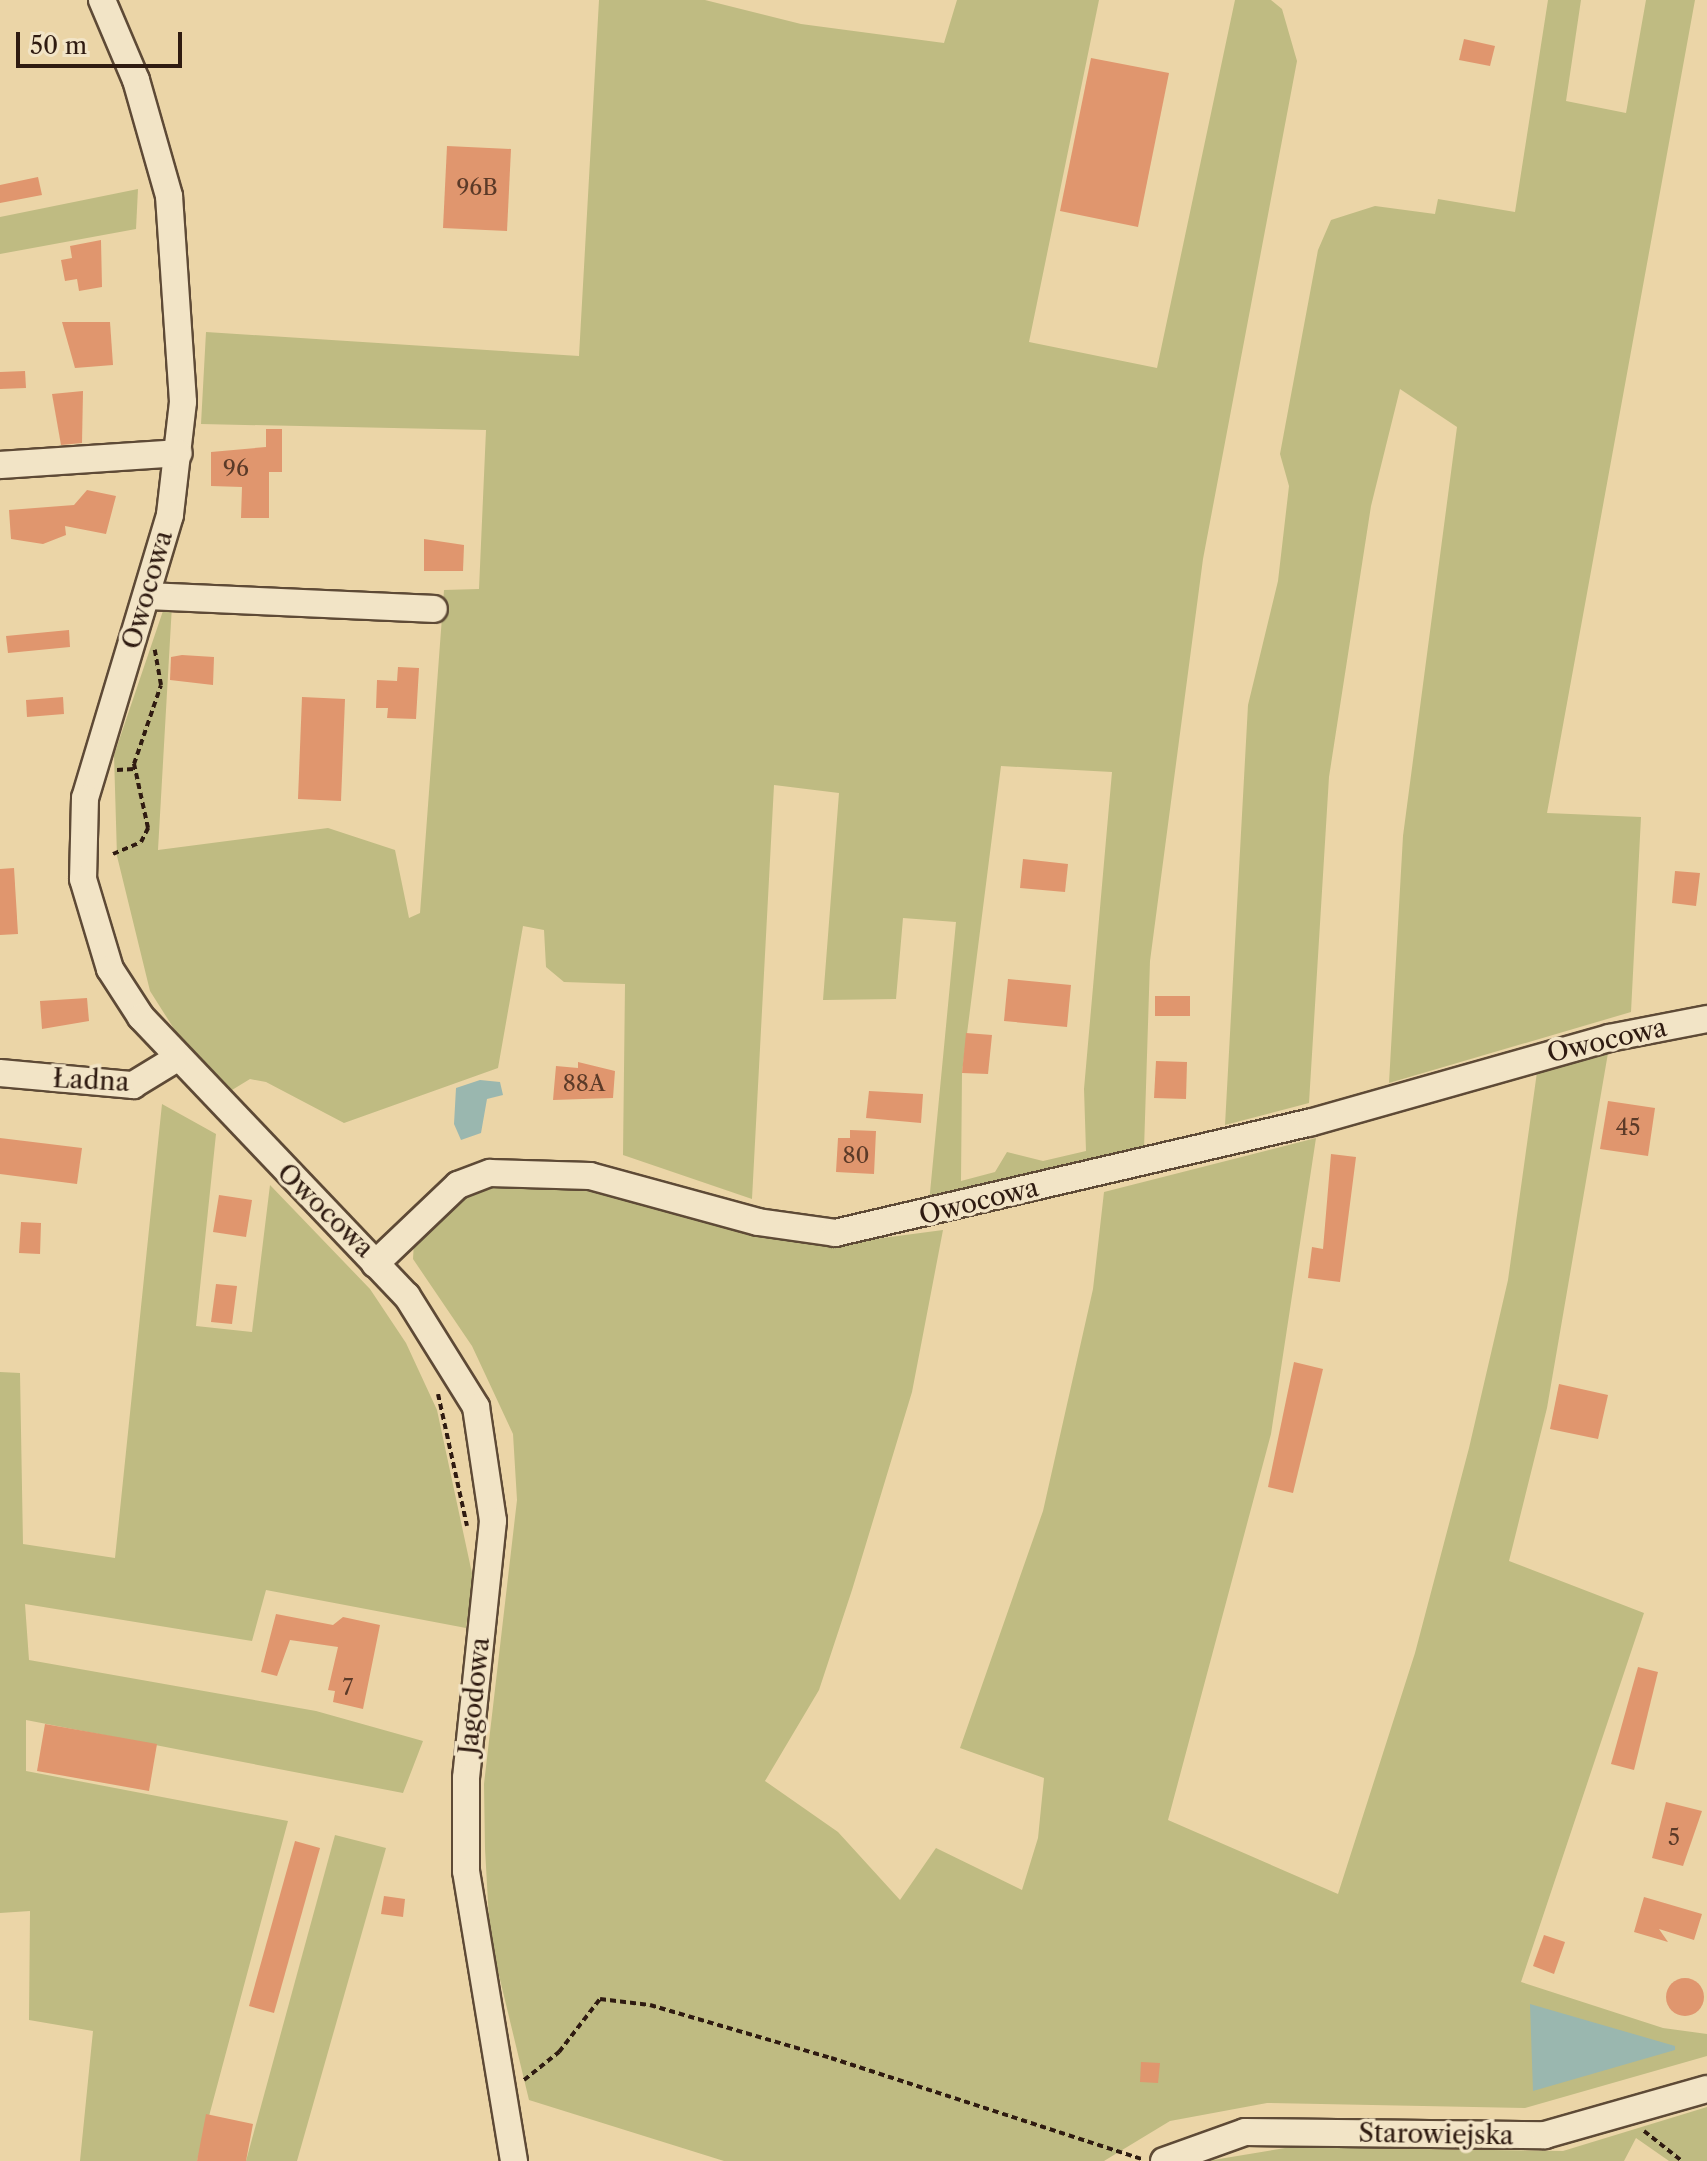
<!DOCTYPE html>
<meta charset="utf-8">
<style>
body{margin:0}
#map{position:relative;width:1707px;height:2161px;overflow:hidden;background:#ebd5a7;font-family:"Libre Caslon Text",serif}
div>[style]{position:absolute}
.green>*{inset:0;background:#bfbb82}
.water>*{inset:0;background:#9ab7af}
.building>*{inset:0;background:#e0966e}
.round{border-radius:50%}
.path>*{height:4px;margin-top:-2px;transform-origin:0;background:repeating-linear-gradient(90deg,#2f1b11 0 6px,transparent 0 10px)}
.roads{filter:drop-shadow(2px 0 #5e4a36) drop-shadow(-2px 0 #5e4a36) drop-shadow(0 2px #5e4a36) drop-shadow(0 -2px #5e4a36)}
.minor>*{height:26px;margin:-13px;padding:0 13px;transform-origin:13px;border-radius:13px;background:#f2e4c6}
span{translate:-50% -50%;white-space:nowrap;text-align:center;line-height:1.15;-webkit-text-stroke:7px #f2e4c6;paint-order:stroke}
.number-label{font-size:22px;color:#5b3a28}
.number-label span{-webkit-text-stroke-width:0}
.street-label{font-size:26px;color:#2f1b11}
.scale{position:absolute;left:16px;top:32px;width:166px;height:36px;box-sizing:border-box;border:4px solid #2f1b11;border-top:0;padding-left:10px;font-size:24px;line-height:28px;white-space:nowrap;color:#2f1b11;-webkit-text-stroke:6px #f2e4c6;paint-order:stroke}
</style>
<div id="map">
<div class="green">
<div style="clip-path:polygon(evenodd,599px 0,705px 0,801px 24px,944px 43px,957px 0,1099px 0,1029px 342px,1157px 368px,1235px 0,1271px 0,1282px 9px,1297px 61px,1203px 559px,1150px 961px,1144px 1150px,929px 1203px,956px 922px,903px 918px,896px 999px,823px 1000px,839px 793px,774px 785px,752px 1199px,623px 1155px,625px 984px,564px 982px,546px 967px,544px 930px,523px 926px,498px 1068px,344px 1123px,266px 1082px,250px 1079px,232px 1090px,176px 1032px,150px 991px,117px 856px,114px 755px,165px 605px,172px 605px,158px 850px,328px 828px,395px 850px,409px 918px,420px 913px,444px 590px,479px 589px,486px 430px,201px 424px,206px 332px,579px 356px,599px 0,1001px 766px,1112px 772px,1084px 1089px,1086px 1151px,1043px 1161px,1007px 1152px,995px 1172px,961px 1181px,962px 1073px,1001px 766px)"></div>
<div style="clip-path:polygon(1548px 0,1581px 0,1566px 101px,1626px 113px,1646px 0,1695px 0,1547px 813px,1641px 817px,1631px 1012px,1389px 1083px,1403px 836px,1457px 427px,1400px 389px,1371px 506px,1329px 777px,1309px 1103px,1225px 1125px,1248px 705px,1278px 581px,1289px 486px,1280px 454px,1318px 250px,1331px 220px,1375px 206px,1435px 214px,1438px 199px,1515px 212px)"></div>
<div style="clip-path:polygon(138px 189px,136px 229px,0 254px,0 217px)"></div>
<div style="clip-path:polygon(1608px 1053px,1547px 1408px,1509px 1561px,1644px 1613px,1521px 1982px,1663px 2028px,1707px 2034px,1707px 2056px,1525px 2108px,1267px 2103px,1170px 2121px,1104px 2161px,724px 2161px,529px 2100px,490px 1938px,485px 1849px,484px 1784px,517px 1500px,513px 1434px,472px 1346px,413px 1259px,414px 1241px,456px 1202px,502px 1184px,565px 1184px,663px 1202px,822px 1246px,943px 1230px,912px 1392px,852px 1590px,819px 1690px,765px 1781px,838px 1832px,900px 1900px,936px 1848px,1022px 1890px,1038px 1838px,1044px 1778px,960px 1748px,1043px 1511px,1093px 1289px,1104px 1192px,1316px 1138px,1271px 1434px,1168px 1820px,1338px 1894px,1415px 1653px,1469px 1448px,1508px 1280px,1537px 1072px)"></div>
<div style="clip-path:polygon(162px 1104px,216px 1134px,196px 1326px,252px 1332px,270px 1185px,370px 1289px,406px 1343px,437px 1410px,473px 1578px,466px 1628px,266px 1590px,252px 1641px,25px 1604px,29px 1660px,316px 1711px,423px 1741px,403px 1793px,26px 1720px,26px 1771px,288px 1821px,197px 2161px,80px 2161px,93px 2031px,29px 2020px,30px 1911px,0 1913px,0 1372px,20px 1373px,23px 1544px,115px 1558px)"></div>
<div style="clip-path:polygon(335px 1835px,386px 1848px,297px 2161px,246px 2161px)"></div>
<div style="clip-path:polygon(1707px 2107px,1707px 2161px,1669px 2161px,1636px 2138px,1624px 2161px,1207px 2161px,1291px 2147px,1563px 2151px)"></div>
</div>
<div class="water">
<div style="clip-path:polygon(480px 1080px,500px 1082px,503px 1095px,487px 1099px,481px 1133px,461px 1140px,454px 1124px,456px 1088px)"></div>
<div style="clip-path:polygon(1530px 2004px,1675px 2046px,1675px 2050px,1533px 2091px)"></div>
</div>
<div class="building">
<div style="clip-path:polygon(1464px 39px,1495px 46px,1490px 66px,1459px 60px)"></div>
<div style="clip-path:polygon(1091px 58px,1169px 73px,1138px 227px,1060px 211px)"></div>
<div style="clip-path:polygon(447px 146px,511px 149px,507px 231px,443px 228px)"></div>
<div style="clip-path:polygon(38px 177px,42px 195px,0 203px,0 185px)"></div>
<div style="clip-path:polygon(101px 240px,102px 287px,79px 291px,77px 279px,65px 281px,61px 260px,72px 258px,70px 246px)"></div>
<div style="clip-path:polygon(62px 322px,110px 322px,113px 365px,75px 368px)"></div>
<div style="clip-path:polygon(25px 371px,26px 388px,0 389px,0 372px)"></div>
<div style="clip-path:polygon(83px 391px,82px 443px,61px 445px,52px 394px)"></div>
<div style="clip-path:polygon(266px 429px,282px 429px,282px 472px,269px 472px,269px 518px,241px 518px,242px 487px,211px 486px,211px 452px,266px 447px)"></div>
<div style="clip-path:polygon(87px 490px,116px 496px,106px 534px,65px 526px,66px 535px,43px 544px,11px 539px,9px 510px,74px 505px)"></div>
<div style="clip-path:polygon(424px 539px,464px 545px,463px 571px,424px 571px)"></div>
<div style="clip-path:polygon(69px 630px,70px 647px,8px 653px,6px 636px)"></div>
<div style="clip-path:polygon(182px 655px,214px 657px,213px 685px,170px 680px,171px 657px)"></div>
<div style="clip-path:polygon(398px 667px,419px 668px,416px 719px,387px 718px,388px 708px,376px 708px,377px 680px,397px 681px)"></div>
<div style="clip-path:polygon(63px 697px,64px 714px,27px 717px,26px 700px)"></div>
<div style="clip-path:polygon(302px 697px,345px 699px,341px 801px,298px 799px)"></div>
<div style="clip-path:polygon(1023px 859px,1068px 864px,1065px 892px,1020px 888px)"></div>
<div style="clip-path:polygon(14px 868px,18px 934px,0 935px,0 869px)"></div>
<div style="clip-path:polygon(1675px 871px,1700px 873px,1696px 906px,1672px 903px)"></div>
<div style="clip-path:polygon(1008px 979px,1071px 985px,1067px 1027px,1004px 1021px)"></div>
<div style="clip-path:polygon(1155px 996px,1190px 996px,1190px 1016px,1155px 1016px)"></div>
<div style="clip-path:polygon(87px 998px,89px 1021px,42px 1029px,40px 1001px)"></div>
<div style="clip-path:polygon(966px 1033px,992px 1035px,988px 1074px,962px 1073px)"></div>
<div style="clip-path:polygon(1156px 1061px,1187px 1062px,1186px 1099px,1154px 1098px)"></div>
<div style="clip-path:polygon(578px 1062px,615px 1071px,613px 1098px,553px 1100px,556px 1066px,578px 1068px)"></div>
<div style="clip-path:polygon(869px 1091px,923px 1094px,921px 1123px,866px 1118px)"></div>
<div style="clip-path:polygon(1608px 1101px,1655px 1108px,1648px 1156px,1600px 1149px)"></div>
<div style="clip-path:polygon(850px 1130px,876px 1131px,874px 1174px,836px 1172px,838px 1138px,850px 1138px)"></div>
<div style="clip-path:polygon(0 1138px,82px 1148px,77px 1184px,0 1174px)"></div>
<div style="clip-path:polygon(1331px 1154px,1356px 1157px,1340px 1282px,1308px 1278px,1312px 1247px,1323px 1249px)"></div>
<div style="clip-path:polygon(219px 1195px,252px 1200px,246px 1237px,213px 1232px)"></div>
<div style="clip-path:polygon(21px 1222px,41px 1223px,40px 1254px,19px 1253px)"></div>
<div style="clip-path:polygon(216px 1284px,237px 1286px,232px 1324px,211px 1322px)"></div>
<div style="clip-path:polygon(1294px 1362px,1323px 1369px,1293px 1493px,1268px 1487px)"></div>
<div style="clip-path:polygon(1559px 1384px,1608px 1395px,1598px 1439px,1550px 1429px)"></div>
<div style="clip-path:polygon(276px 1614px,333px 1625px,343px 1617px,380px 1625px,363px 1709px,333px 1702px,335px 1691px,328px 1690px,338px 1647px,290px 1640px,277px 1676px,261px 1672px)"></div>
<div style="clip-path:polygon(1638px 1667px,1658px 1672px,1634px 1770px,1611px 1764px)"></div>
<div style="clip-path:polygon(45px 1724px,157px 1744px,149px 1791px,37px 1771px)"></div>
<div style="clip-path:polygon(1666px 1802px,1702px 1811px,1683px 1866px,1652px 1858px)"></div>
<div style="clip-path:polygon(295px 1841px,320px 1848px,274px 2013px,249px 2006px)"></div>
<div style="clip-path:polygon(384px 1896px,405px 1899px,403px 1917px,381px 1914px)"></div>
<div style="clip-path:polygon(1644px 1897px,1702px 1914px,1694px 1940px,1659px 1929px,1668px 1942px,1634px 1932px)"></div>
<div style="clip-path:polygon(1544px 1935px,1565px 1942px,1554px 1974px,1533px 1966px)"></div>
<div class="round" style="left:1666px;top:1978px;width:38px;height:38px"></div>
<div style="clip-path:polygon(1141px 2062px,1160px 2063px,1158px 2083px,1140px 2082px)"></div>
<div style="clip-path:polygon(206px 2114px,253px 2124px,246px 2161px,197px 2161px)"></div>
</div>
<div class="path">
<div style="left:117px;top:770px;width:17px;rotate:-3deg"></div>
<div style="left:113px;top:854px;width:30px;rotate:-23deg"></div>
<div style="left:141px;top:842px;width:16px;rotate:-63deg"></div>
<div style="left:148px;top:828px;width:66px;rotate:-102.3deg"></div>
<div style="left:134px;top:764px;width:83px;rotate:-71.1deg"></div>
<div style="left:161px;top:685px;width:36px;rotate:-100deg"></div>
<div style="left:438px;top:1394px;width:135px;rotate:77.6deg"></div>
<div style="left:524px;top:2080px;width:45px;rotate:-38.7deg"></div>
<div style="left:559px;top:2052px;width:67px;rotate:-52.3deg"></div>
<div style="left:600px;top:1999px;width:50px;rotate:6.8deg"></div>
<div style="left:650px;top:2005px;width:189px;rotate:16.3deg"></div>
<div style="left:831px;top:2058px;width:327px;rotate:18deg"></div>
<div style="left:1644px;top:2131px;width:48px;rotate:38.3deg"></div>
</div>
<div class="roads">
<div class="minor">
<div style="left:102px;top:0;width:87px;rotate:67deg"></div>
<div style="left:136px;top:80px;width:121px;rotate:74.1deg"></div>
<div style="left:169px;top:196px;width:206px;rotate:86.1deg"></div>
<div style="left:183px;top:402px;width:114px;rotate:96.6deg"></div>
<div style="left:170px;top:515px;width:295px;rotate:106.7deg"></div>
<div style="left:85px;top:798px;width:81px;rotate:91.4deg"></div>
<div style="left:83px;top:879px;width:94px;rotate:73.3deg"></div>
<div style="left:110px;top:969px;width:57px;rotate:57.1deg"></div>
<div style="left:141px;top:1017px;width:385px;rotate:46.4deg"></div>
<div style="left:407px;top:1296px;width:131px;rotate:58.1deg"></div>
<div style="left:476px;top:1407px;width:115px;rotate:81.5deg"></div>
<div style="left:493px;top:1521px;width:258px;rotate:96deg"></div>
<div style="left:466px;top:1778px;width:93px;rotate:90deg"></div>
<div style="left:466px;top:1871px;width:294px;rotate:80.6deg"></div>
<div style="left:0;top:465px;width:179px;rotate:-3.8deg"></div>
<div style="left:149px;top:596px;width:285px;rotate:2.6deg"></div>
<div style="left:0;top:1073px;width:134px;rotate:5.2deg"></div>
<div style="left:133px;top:1085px;width:48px;rotate:-31.4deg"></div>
<div style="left:375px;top:1264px;width:115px;rotate:-43.6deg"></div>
<div style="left:458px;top:1185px;width:34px;rotate:-21deg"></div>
<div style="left:490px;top:1173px;width:100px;rotate:1.7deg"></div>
<div style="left:590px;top:1176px;width:174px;rotate:15.3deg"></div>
<div style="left:758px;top:1222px;width:78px;rotate:8.1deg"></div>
<div style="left:835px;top:1233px;width:487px;rotate:-13.1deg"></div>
<div style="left:1309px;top:1123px;width:312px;rotate:-15.8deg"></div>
<div style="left:1609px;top:1038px;width:100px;rotate:-11deg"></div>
<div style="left:1164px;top:2161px;width:86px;rotate:-19.7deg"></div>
<div style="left:1245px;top:2132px;width:300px;rotate:0.6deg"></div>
<div style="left:1545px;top:2135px;width:168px;rotate:-15.9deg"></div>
</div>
</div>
<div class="number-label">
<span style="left:477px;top:188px">96B</span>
<span style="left:236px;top:469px">96</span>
<span style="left:584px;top:1084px">88A</span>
<span style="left:1628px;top:1128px">45</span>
<span style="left:856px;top:1156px">80</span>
<span style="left:348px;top:1688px">7</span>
<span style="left:1674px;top:1838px">5</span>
</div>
<div class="street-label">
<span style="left:148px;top:590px;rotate:-74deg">Owocowa</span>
<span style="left:1607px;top:1041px;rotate:-13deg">Owocowa</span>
<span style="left:91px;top:1081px;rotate:3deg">Ładna</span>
<span style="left:979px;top:1202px;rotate:-14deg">Owocowa</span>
<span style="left:325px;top:1211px;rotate:44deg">Owocowa</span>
<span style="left:475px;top:1696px;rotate:-84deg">Jagodowa</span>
<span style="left:1436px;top:2135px;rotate:1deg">Starowiejska</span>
</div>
<div class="scale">50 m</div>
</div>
